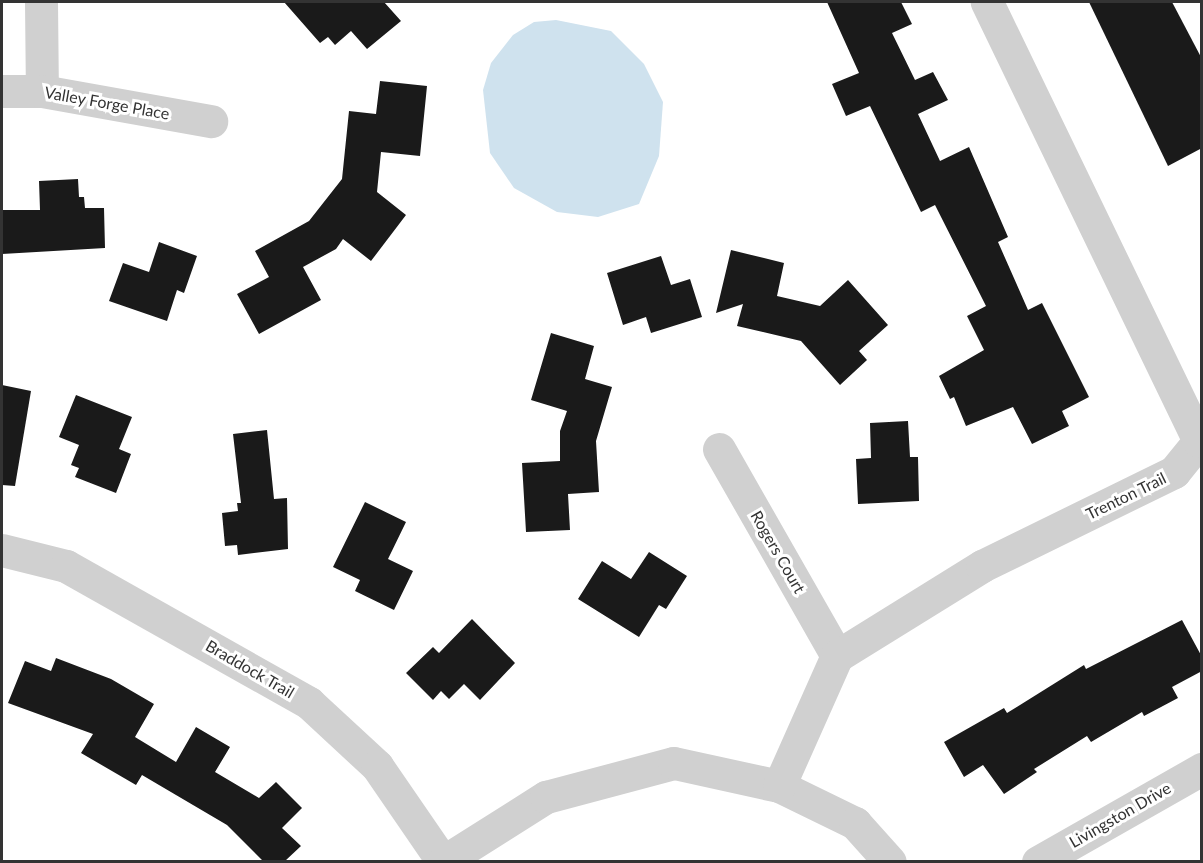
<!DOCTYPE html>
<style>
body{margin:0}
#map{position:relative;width:1203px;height:863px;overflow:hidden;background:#fff;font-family:Lato,sans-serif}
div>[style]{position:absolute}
.water>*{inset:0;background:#cfe2ee}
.building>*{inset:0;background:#1a1a1a}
.minor>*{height:33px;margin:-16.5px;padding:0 16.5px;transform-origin:16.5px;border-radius:16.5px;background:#d0d0d0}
span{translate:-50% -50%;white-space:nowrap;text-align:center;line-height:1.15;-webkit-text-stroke:6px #fff;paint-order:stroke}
.street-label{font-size:16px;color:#333}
.frame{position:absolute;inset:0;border:3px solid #333;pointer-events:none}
</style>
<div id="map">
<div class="water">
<div style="clip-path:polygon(556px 20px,611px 31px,644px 64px,663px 102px,659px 156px,639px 204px,598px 217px,557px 212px,514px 188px,490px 153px,483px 90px,491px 63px,513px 35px,534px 22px)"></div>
</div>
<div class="building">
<div style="clip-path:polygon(284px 2px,384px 2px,401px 21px,367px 49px,351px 31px,335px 45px,328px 37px,320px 43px)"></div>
<div style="clip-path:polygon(827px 2px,901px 2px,912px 24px,892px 33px,915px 80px,933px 72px,948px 100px,918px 114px,940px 161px,969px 147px,1008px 237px,998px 242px,1028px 310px,1042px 303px,1089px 397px,1062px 411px,1069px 426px,1032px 444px,1013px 407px,966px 426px,954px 397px,950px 399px,939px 376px,984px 350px,967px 316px,986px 306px,935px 205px,921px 212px,870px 106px,846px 116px,832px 84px,859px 73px)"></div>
<div style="clip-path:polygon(1089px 2px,1172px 2px,1202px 59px,1202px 148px,1168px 166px)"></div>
<div style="clip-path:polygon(380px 81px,427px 86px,420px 156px,381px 152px,377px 192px,406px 215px,371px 261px,343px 239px,336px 249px,303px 267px,321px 300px,259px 334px,237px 294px,269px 277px,255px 251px,309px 221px,342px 179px,349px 111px,376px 114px)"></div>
<div style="clip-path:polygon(78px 179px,79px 197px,84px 197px,85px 208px,104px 208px,105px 248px,2px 254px,2px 210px,40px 210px,39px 181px)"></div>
<div style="clip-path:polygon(159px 242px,197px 256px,184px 293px,177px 290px,167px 321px,109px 301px,123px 263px,149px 272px)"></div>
<div style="clip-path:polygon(731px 250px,784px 263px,777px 296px,820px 306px,848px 280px,888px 325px,859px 351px,867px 360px,840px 385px,801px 341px,737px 326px,743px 304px,716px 313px)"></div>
<div style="clip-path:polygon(661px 256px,671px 285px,690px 279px,702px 317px,651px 333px,646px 317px,623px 325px,607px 273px)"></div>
<div style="clip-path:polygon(551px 333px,594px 346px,585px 379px,612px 387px,596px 441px,599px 492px,568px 494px,570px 530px,526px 532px,522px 463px,560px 461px,560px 431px,567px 411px,531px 400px)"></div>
<div style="clip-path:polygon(2px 385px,31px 391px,15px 486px,2px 485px)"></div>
<div style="clip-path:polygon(76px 395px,132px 417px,119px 449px,131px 454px,116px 493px,75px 477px,79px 468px,71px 465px,79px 445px,59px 437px)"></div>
<div style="clip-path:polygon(908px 421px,910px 457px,918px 457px,919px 501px,858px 504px,856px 459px,871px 458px,870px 423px)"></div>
<div style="clip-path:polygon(267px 430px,274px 499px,287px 498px,288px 549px,238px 555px,237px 545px,225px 546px,222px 513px,238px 511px,237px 503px,241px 503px,233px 434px)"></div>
<div style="clip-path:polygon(365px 502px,406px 522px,388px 559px,413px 571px,394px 610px,355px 591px,360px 580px,333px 567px)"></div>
<div style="clip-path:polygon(649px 552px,687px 576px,666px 609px,659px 605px,639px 637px,578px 599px,602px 561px,631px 579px)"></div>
<div style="clip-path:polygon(472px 619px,515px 663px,480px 700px,464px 684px,449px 699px,441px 691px,433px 700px,406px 673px,433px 647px,439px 653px)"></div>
<div style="clip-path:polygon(1182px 620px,1202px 657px,1202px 671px,1172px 687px,1178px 698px,1144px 716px,1142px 712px,1091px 742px,1087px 736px,1034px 769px,1037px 772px,1004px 794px,983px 765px,964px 777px,944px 742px,1004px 708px,1007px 713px,1084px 665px,1086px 669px)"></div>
<div style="clip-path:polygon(56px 658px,111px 679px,154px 704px,135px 737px,176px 762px,196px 727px,230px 747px,215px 772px,259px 798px,276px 782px,302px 808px,282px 828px,301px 846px,285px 861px,263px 861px,227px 825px,142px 775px,136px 785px,81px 753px,93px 734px,8px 703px,25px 661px,51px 671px)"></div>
</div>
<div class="minor">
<div style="left:41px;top:2px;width:89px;rotate:89.4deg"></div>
<div style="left:2px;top:91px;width:40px"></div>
<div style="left:42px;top:91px;width:172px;rotate:10.1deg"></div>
<div style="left:719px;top:449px;width:238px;rotate:60.3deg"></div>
<div style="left:2px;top:550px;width:66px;rotate:14deg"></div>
<div style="left:66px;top:566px;width:279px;rotate:29.4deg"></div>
<div style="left:309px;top:703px;width:93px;rotate:42.8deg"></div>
<div style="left:377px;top:766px;width:116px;rotate:55.5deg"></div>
<div style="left:443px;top:862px;width:122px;rotate:-32.3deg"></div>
<div style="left:546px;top:797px;width:132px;rotate:-14.9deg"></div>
<div style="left:674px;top:763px;width:107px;rotate:12.4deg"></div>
<div style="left:779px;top:786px;width:85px;rotate:26deg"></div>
<div style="left:855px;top:823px;width:52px;rotate:48.1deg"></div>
<div style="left:779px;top:786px;width:142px;rotate:-66deg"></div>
<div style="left:837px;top:656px;width:171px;rotate:-31.8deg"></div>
<div style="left:982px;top:566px;width:214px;rotate:-26.1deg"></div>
<div style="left:1174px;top:472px;width:40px;rotate:-51deg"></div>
<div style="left:1199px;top:441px;width:488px;rotate:-115.8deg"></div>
<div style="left:1038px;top:862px;width:189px;rotate:-29.6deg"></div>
</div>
<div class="street-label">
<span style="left:107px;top:103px;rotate:10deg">Valley Forge Place</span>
<span style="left:1126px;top:496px;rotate:-26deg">Trenton Trail</span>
<span style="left:778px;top:552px;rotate:60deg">Rogers Court</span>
<span style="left:250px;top:669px;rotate:30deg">Braddock Trail</span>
<span style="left:1120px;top:815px;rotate:-30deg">Livingston Drive</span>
</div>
<div class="frame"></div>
</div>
